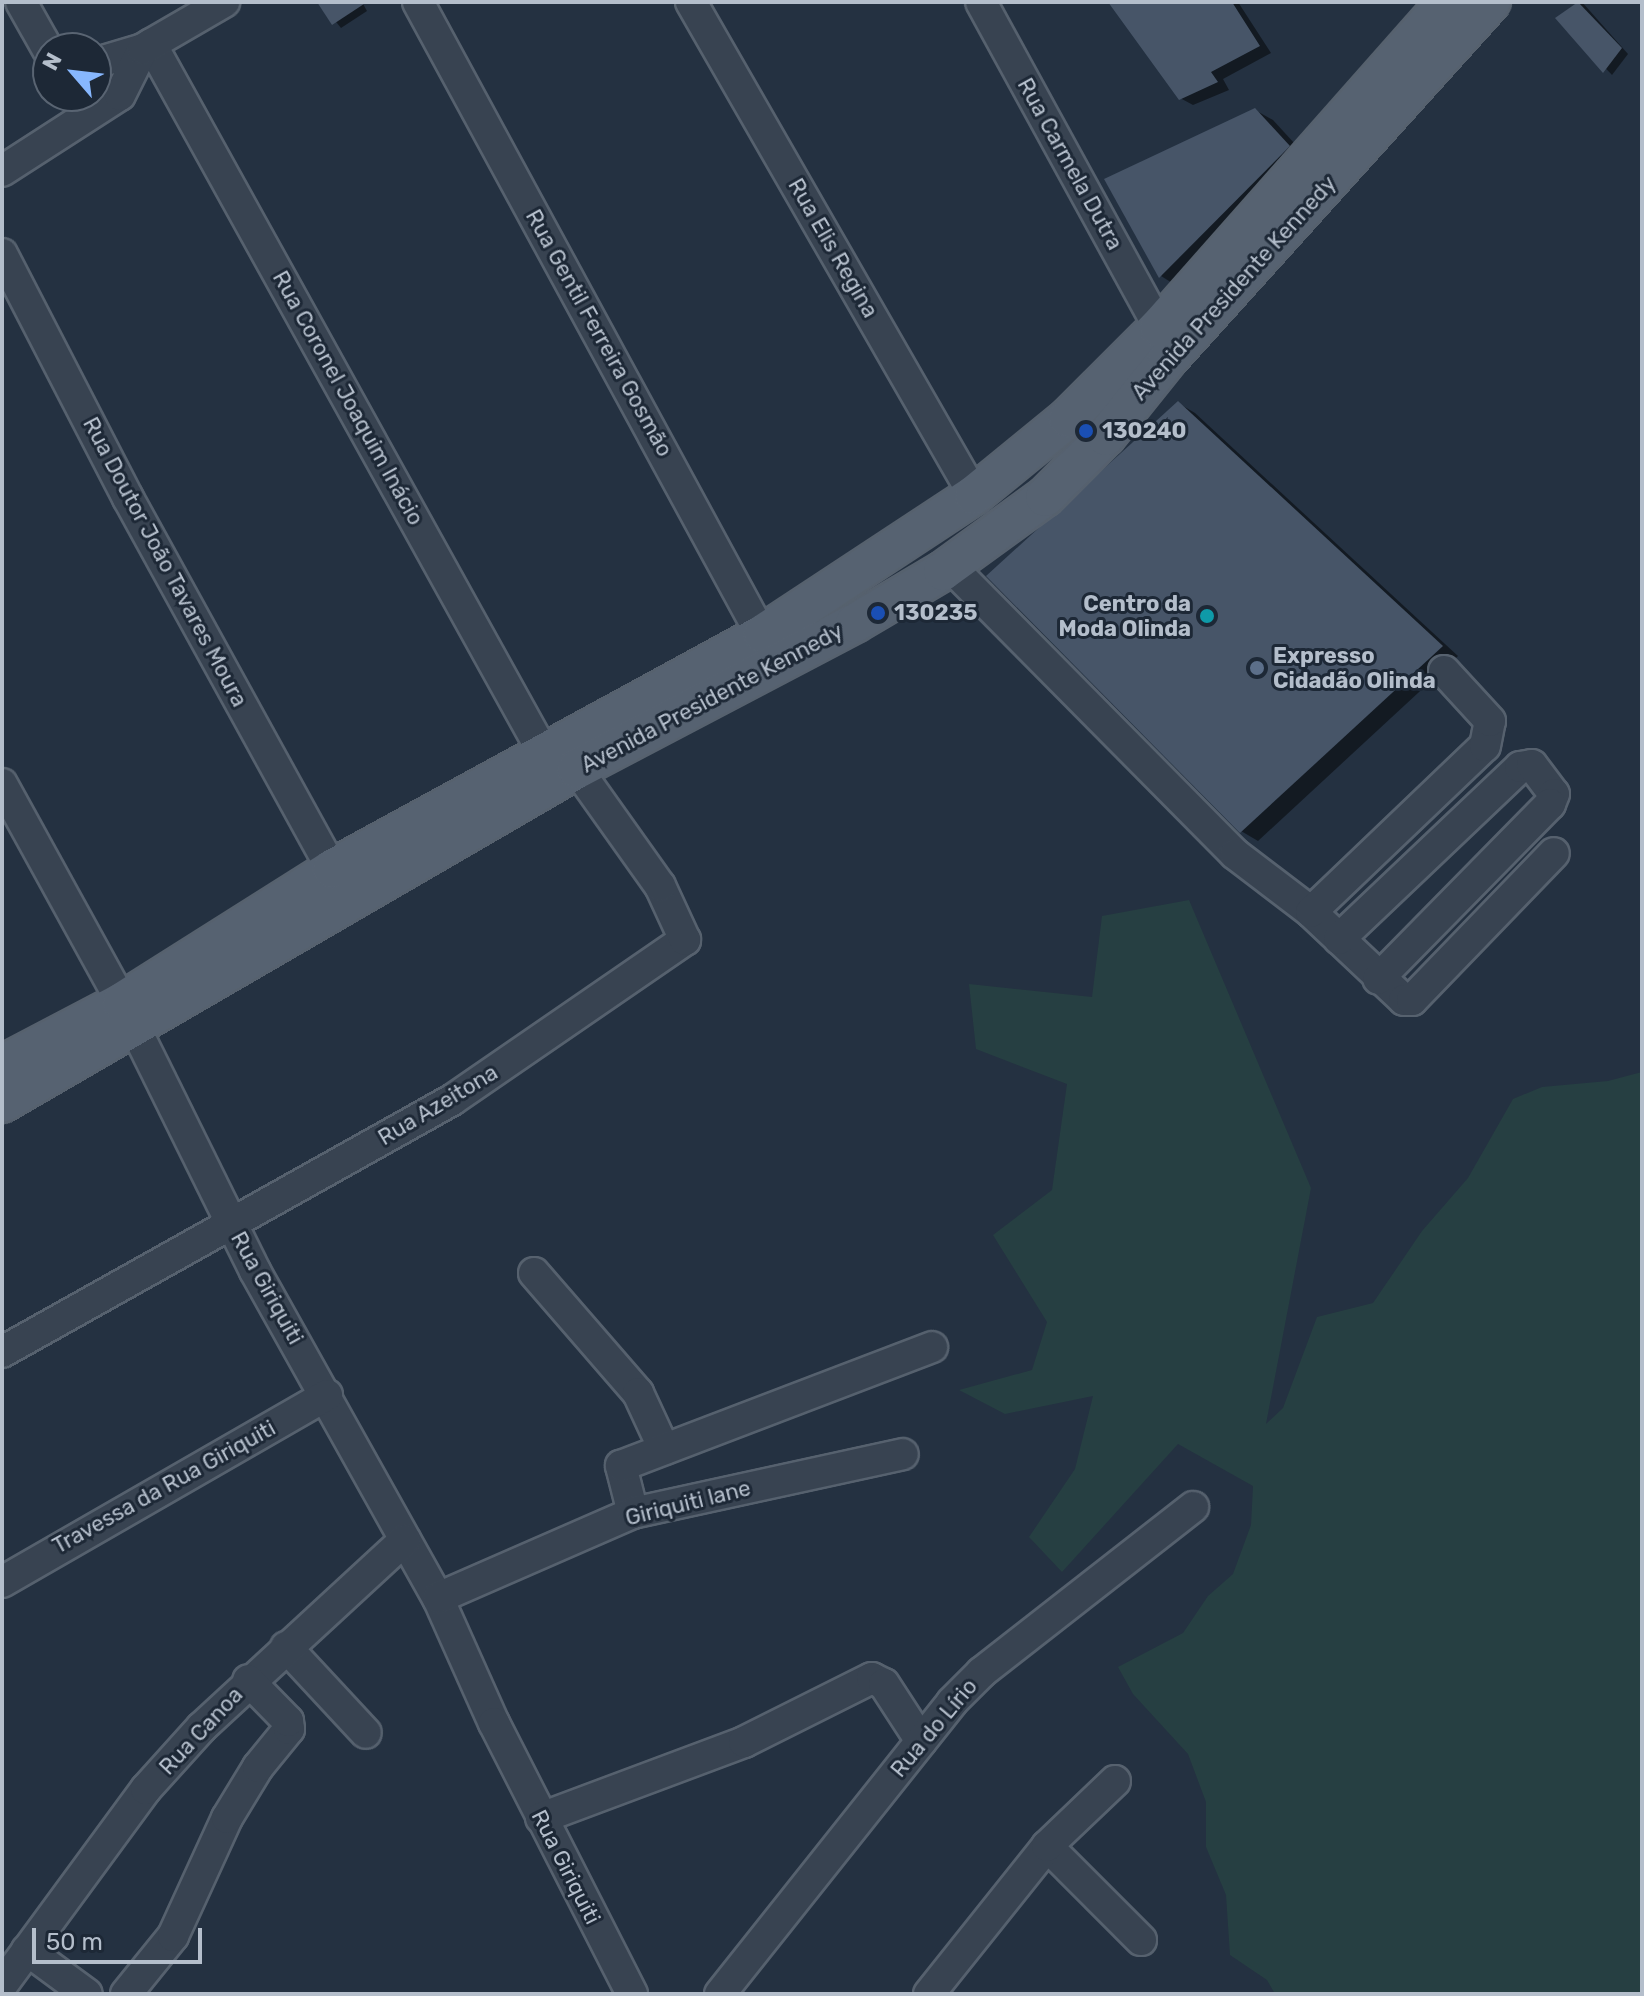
<!DOCTYPE html>
<meta charset="utf-8">
<style>
body{margin:0}
#map{position:relative;width:1644px;height:1996px;overflow:hidden;background:#243141;font-family:Rubik,sans-serif}
div>[style]{position:absolute}
.green>*{inset:0;background:#263f42}
.shadow>*{inset:0;background:#0007}
.building>*{inset:0;background:#475568}
.roads{filter:drop-shadow(2px 0 #56616e) drop-shadow(-2px 0 #56616e) drop-shadow(0 2px #56616e) drop-shadow(0 -2px #56616e)}
.minor>*{height:30px;margin:-15px;padding:0 15px;transform-origin:15px;border-radius:15px;background:#384351}
.major>*{height:38px;margin:-19px;padding:0 19px;transform-origin:19px;border-radius:19px;background:#566271}
.dots>*{width:22px;height:22px;translate:-50% -50%;box-sizing:border-box;border:4px solid #1d2836;border-radius:50%}
span{translate:-50% -50%;white-space:nowrap;text-align:center;line-height:1.15;-webkit-text-stroke:6px #1d2836;paint-order:stroke}
.street-label{font-size:22px;color:#b4becb}
.poi-label{font-size:22px;color:#b4becb;font-weight:700}
.left{translate:0 -50%;text-align:left}
.right{translate:-100% -50%;text-align:right}
.frame{position:absolute;inset:0;border:4px solid #b4becb;pointer-events:none}
.north{position:absolute;left:32px;top:32px;width:80px;height:80px;box-sizing:border-box;background:#1d2836;border:2px solid #596472;border-radius:50%;rotate:298deg;font-size:22px;font-weight:700;line-height:32px;text-align:center;color:#b4becb}
.north::after{content:'';display:block;margin:auto;width:28px;height:36px;background:#87b7fe;clip-path:polygon(50% 0,100% 100%,50% 72%,0 100%)}
.scale{position:absolute;left:32px;top:1928px;width:170px;height:36px;box-sizing:border-box;border:4px solid #b4becb;border-top:0;padding-left:10px;font-size:24px;line-height:28px;white-space:nowrap;color:#b4becb;-webkit-text-stroke:6px #1d2836;paint-order:stroke}
</style>
<div id="map">
<div class="green">
<div style="clip-path:polygon(1189px 900px,1311px 1188px,1266px 1424px,1283px 1408px,1317px 1317px,1373px 1303px,1422px 1231px,1468px 1178px,1513px 1099px,1542px 1087px,1608px 1081px,1642px 1072px,1642px 1994px,1275px 1994px,1267px 1980px,1230px 1955px,1226px 1895px,1206px 1847px,1206px 1802px,1188px 1754px,1133px 1694px,1118px 1667px,1183px 1633px,1208px 1596px,1233px 1574px,1251px 1525px,1253px 1486px,1178px 1444px,1062px 1572px,1029px 1537px,1075px 1469px,1093px 1396px,1005px 1414px,959px 1390px,1032px 1370px,1047px 1322px,993px 1235px,1052px 1190px,1067px 1084px,976px 1049px,969px 984px,1092px 997px,1102px 916px)"></div>
</div>
<div class="shadow">
<div style="clip-path:polygon(320px 2px,362px 2px,367px 11px,341px 28px)"></div>
<div style="clip-path:polygon(1112px 2px,1238px 2px,1271px 53px,1223px 79px,1229px 90px,1193px 105px,1180px 98px)"></div>
<div style="clip-path:polygon(1582px 2px,1628px 54px,1612px 75px,1558px 18px)"></div>
<div style="clip-path:polygon(1255px 110px,1273px 120px,1306px 156px,1177px 286px,1161px 276px)"></div>
<div style="clip-path:polygon(1178px 403px,1195px 413px,1458px 656px,1258px 841px,1241px 831px)"></div>
</div>
<div class="building">
<div style="clip-path:polygon(317px 2px,367px 2px,332px 25px)"></div>
<div style="clip-path:polygon(1108px 2px,1232px 2px,1260px 46px,1211px 72px,1218px 82px,1179px 100px)"></div>
<div style="clip-path:polygon(1578px 2px,1622px 48px,1603px 73px,1555px 18px)"></div>
<div style="clip-path:polygon(1255px 108px,1290px 146px,1159px 278px,1104px 179px)"></div>
<div style="clip-path:polygon(1178px 401px,1443px 646px,1240px 833px,986px 576px)"></div>
</div>
<div class="roads">
<div class="minor">
<div style="left:21px;top:2px;width:55px;rotate:60.6deg"></div>
<div style="left:418px;top:2px;width:742px;rotate:61.5deg"></div>
<div style="left:691px;top:2px;width:568px;rotate:60.14deg"></div>
<div style="left:981px;top:2px;width:371px;rotate:61.3deg"></div>
<div style="left:151px;top:44px;width:809px;rotate:61.03deg"></div>
<div style="left:96px;top:63px;width:49px;rotate:-16.6deg"></div>
<div style="left:2px;top:171px;width:140px;rotate:-32.8deg"></div>
<div style="left:120px;top:95px;width:51px;rotate:-63.4deg"></div>
<div style="left:143px;top:49px;width:94px;rotate:-30.1deg"></div>
<div style="left:2px;top:254px;width:275px;rotate:62.7deg"></div>
<div style="left:128px;top:498px;width:423px;rotate:61.2deg"></div>
<div style="left:950px;top:566px;width:405px;rotate:45.3deg"></div>
<div style="left:1235px;top:854px;width:96px;rotate:37.3deg"></div>
<div style="left:1311px;top:912px;width:128px;rotate:43.4deg"></div>
<div style="left:1404px;top:1000px;width:8px"></div>
<div style="left:1412px;top:1000px;width:204px;rotate:-46deg"></div>
<div style="left:2px;top:784px;width:249px;rotate:61.2deg"></div>
<div style="left:1311px;top:912px;width:240px;rotate:-43.7deg"></div>
<div style="left:1485px;top:746px;width:25px;rotate:-79deg"></div>
<div style="left:1490px;top:721px;width:68px;rotate:-132.6deg"></div>
<div style="left:1339px;top:939px;width:250px;rotate:-43.5deg"></div>
<div style="left:1520px;top:767px;width:12px;rotate:-9deg"></div>
<div style="left:1532px;top:765px;width:36px;rotate:53deg"></div>
<div style="left:1554px;top:794px;width:11px;rotate:112deg"></div>
<div style="left:1550px;top:804px;width:245px;rotate:134.5deg"></div>
<div style="left:133px;top:1024px;width:275px;rotate:63.7deg"></div>
<div style="left:255px;top:1271px;width:375px;rotate:60.8deg"></div>
<div style="left:438px;top:1598px;width:137px;rotate:65.9deg"></div>
<div style="left:494px;top:1723px;width:304px;rotate:63deg"></div>
<div style="left:534px;top:1273px;width:159px;rotate:49.1deg"></div>
<div style="left:638px;top:1393px;width:62px;rotate:65.1deg"></div>
<div style="left:2px;top:1352px;width:516px;rotate:-29.25deg"></div>
<div style="left:452px;top:1100px;width:283px;rotate:-34.5deg"></div>
<div style="left:685px;top:940px;width:60px;rotate:-114.8deg"></div>
<div style="left:660px;top:886px;width:143px;rotate:-125.4deg"></div>
<div style="left:633px;top:1513px;width:49px;rotate:-104.3deg"></div>
<div style="left:621px;top:1466px;width:333px;rotate:-20.9deg"></div>
<div style="left:2px;top:1582px;width:375px;rotate:-29.9deg"></div>
<div style="left:438px;top:1598px;width:213px;rotate:-23.6deg"></div>
<div style="left:633px;top:1513px;width:276px;rotate:-12.3deg"></div>
<div style="left:286px;top:1647px;width:117px;rotate:47.1deg"></div>
<div style="left:541px;top:1818px;width:217px;rotate:-20.5deg"></div>
<div style="left:744px;top:1742px;width:143px;rotate:-26.6deg"></div>
<div style="left:872px;top:1678px;width:13px;rotate:27deg"></div>
<div style="left:884px;top:1684px;width:68px;rotate:57deg"></div>
<div style="left:1047px;top:1846px;width:133px;rotate:45deg"></div>
<div style="left:27px;top:1950px;width:74px;rotate:36.3deg"></div>
<div style="left:2px;top:1985px;width:243px;rotate:-53.7deg"></div>
<div style="left:146px;top:1789px;width:84px;rotate:-47.9deg"></div>
<div style="left:202px;top:1727px;width:276px;rotate:-42.7deg"></div>
<div style="left:126px;top:1994px;width:75px;rotate:-51deg"></div>
<div style="left:173px;top:1936px;width:130px;rotate:-65.4deg"></div>
<div style="left:227px;top:1818px;width:60px;rotate:-58.7deg"></div>
<div style="left:258px;top:1767px;width:49px;rotate:-50.8deg"></div>
<div style="left:289px;top:1729px;width:8px;rotate:-97deg"></div>
<div style="left:288px;top:1721px;width:57px;rotate:-134.3deg"></div>
<div style="left:720px;top:1994px;width:373px;rotate:-51.5deg"></div>
<div style="left:952px;top:1702px;width:42px;rotate:-45deg"></div>
<div style="left:982px;top:1672px;width:268px;rotate:-38deg"></div>
<div style="left:929px;top:1994px;width:189px;rotate:-51.4deg"></div>
<div style="left:1047px;top:1846px;width:94px;rotate:-43.7deg"></div>
</div>
<div class="major">
<div style="left:2px;top:1065px;width:136px;rotate:-27.7deg"></div>
<div style="left:122px;top:1002px;width:249px;rotate:-32.3deg"></div>
<div style="left:332px;top:869px;width:491px;rotate:-28.6deg"></div>
<div style="left:763px;top:634px;width:253px;rotate:-33.4deg"></div>
<div style="left:974px;top:495px;width:122px;rotate:-39.3deg"></div>
<div style="left:1068px;top:418px;width:129px;rotate:-45deg"></div>
<div style="left:1159px;top:327px;width:434px;rotate:-48.5deg"></div>
<div style="left:2px;top:1103px;width:665px;rotate:-30.15deg"></div>
<div style="left:577px;top:769px;width:314px;rotate:-27.7deg"></div>
<div style="left:855px;top:623px;width:102px;rotate:-30.6deg"></div>
<div style="left:943px;top:571px;width:126px;rotate:-36deg"></div>
<div style="left:1045px;top:497px;width:86px;rotate:-45deg"></div>
<div style="left:1106px;top:436px;width:97px;rotate:-51.2deg"></div>
<div style="left:1167px;top:360px;width:483px;rotate:-47.9deg"></div>
</div>
</div>
<div class="dots">
<div style="left:1086px;top:431px;background:#1a4fb4"></div>
<div style="left:878px;top:613px;background:#1a4fb4"></div>
<div style="left:1207px;top:616px;background:#0f9aa8"></div>
<div style="left:1257px;top:668px;background:#5c6f8a"></div>
</div>
<div class="street-label">
<span style="left:1070px;top:164px;rotate:61deg">Rua Carmela Dutra</span>
<span style="left:833px;top:248px;rotate:60deg">Rua Elis Regina</span>
<span style="left:1234px;top:288px;rotate:-48deg">Avenida Presidente Kennedy</span>
<span style="left:599px;top:333px;rotate:61deg">Rua Gentil Ferreira Gosmão</span>
<span style="left:348px;top:398px;rotate:61deg">Rua Coronel Joaquim Inácio</span>
<span style="left:165px;top:562px;rotate:62deg">Rua Doutor João Tavares Moura</span>
<span style="left:712px;top:698px;rotate:-28deg">Avenida Presidente Kennedy</span>
<span style="left:438px;top:1105px;rotate:-31deg">Rua Azeitona</span>
<span style="left:267px;top:1288px;rotate:61deg">Rua Giriquiti</span>
<span style="left:164px;top:1487px;rotate:-29deg">Travessa da Rua Giriquiti</span>
<span style="left:688px;top:1503px;rotate:-14deg">Giriquiti lane</span>
<span style="left:934px;top:1728px;rotate:-50deg">Rua do Lírio</span>
<span style="left:201px;top:1731px;rotate:-47deg">Rua Canoa</span>
<span style="left:566px;top:1867px;rotate:63deg">Rua Giriquiti</span>
</div>
<div class="poi-label">
<span class="left" style="left:1102px;top:431px">130240</span>
<span class="right" style="left:1191px;top:616px">Centro da<br>Moda Olinda</span>
<span class="left" style="left:894px;top:613px">130235</span>
<span class="left" style="left:1273px;top:668px">Expresso<br>Cidadão Olinda</span>
</div>
<div class="frame"></div>
<div class="north">N</div>
<div class="scale">50 m</div>
</div>
